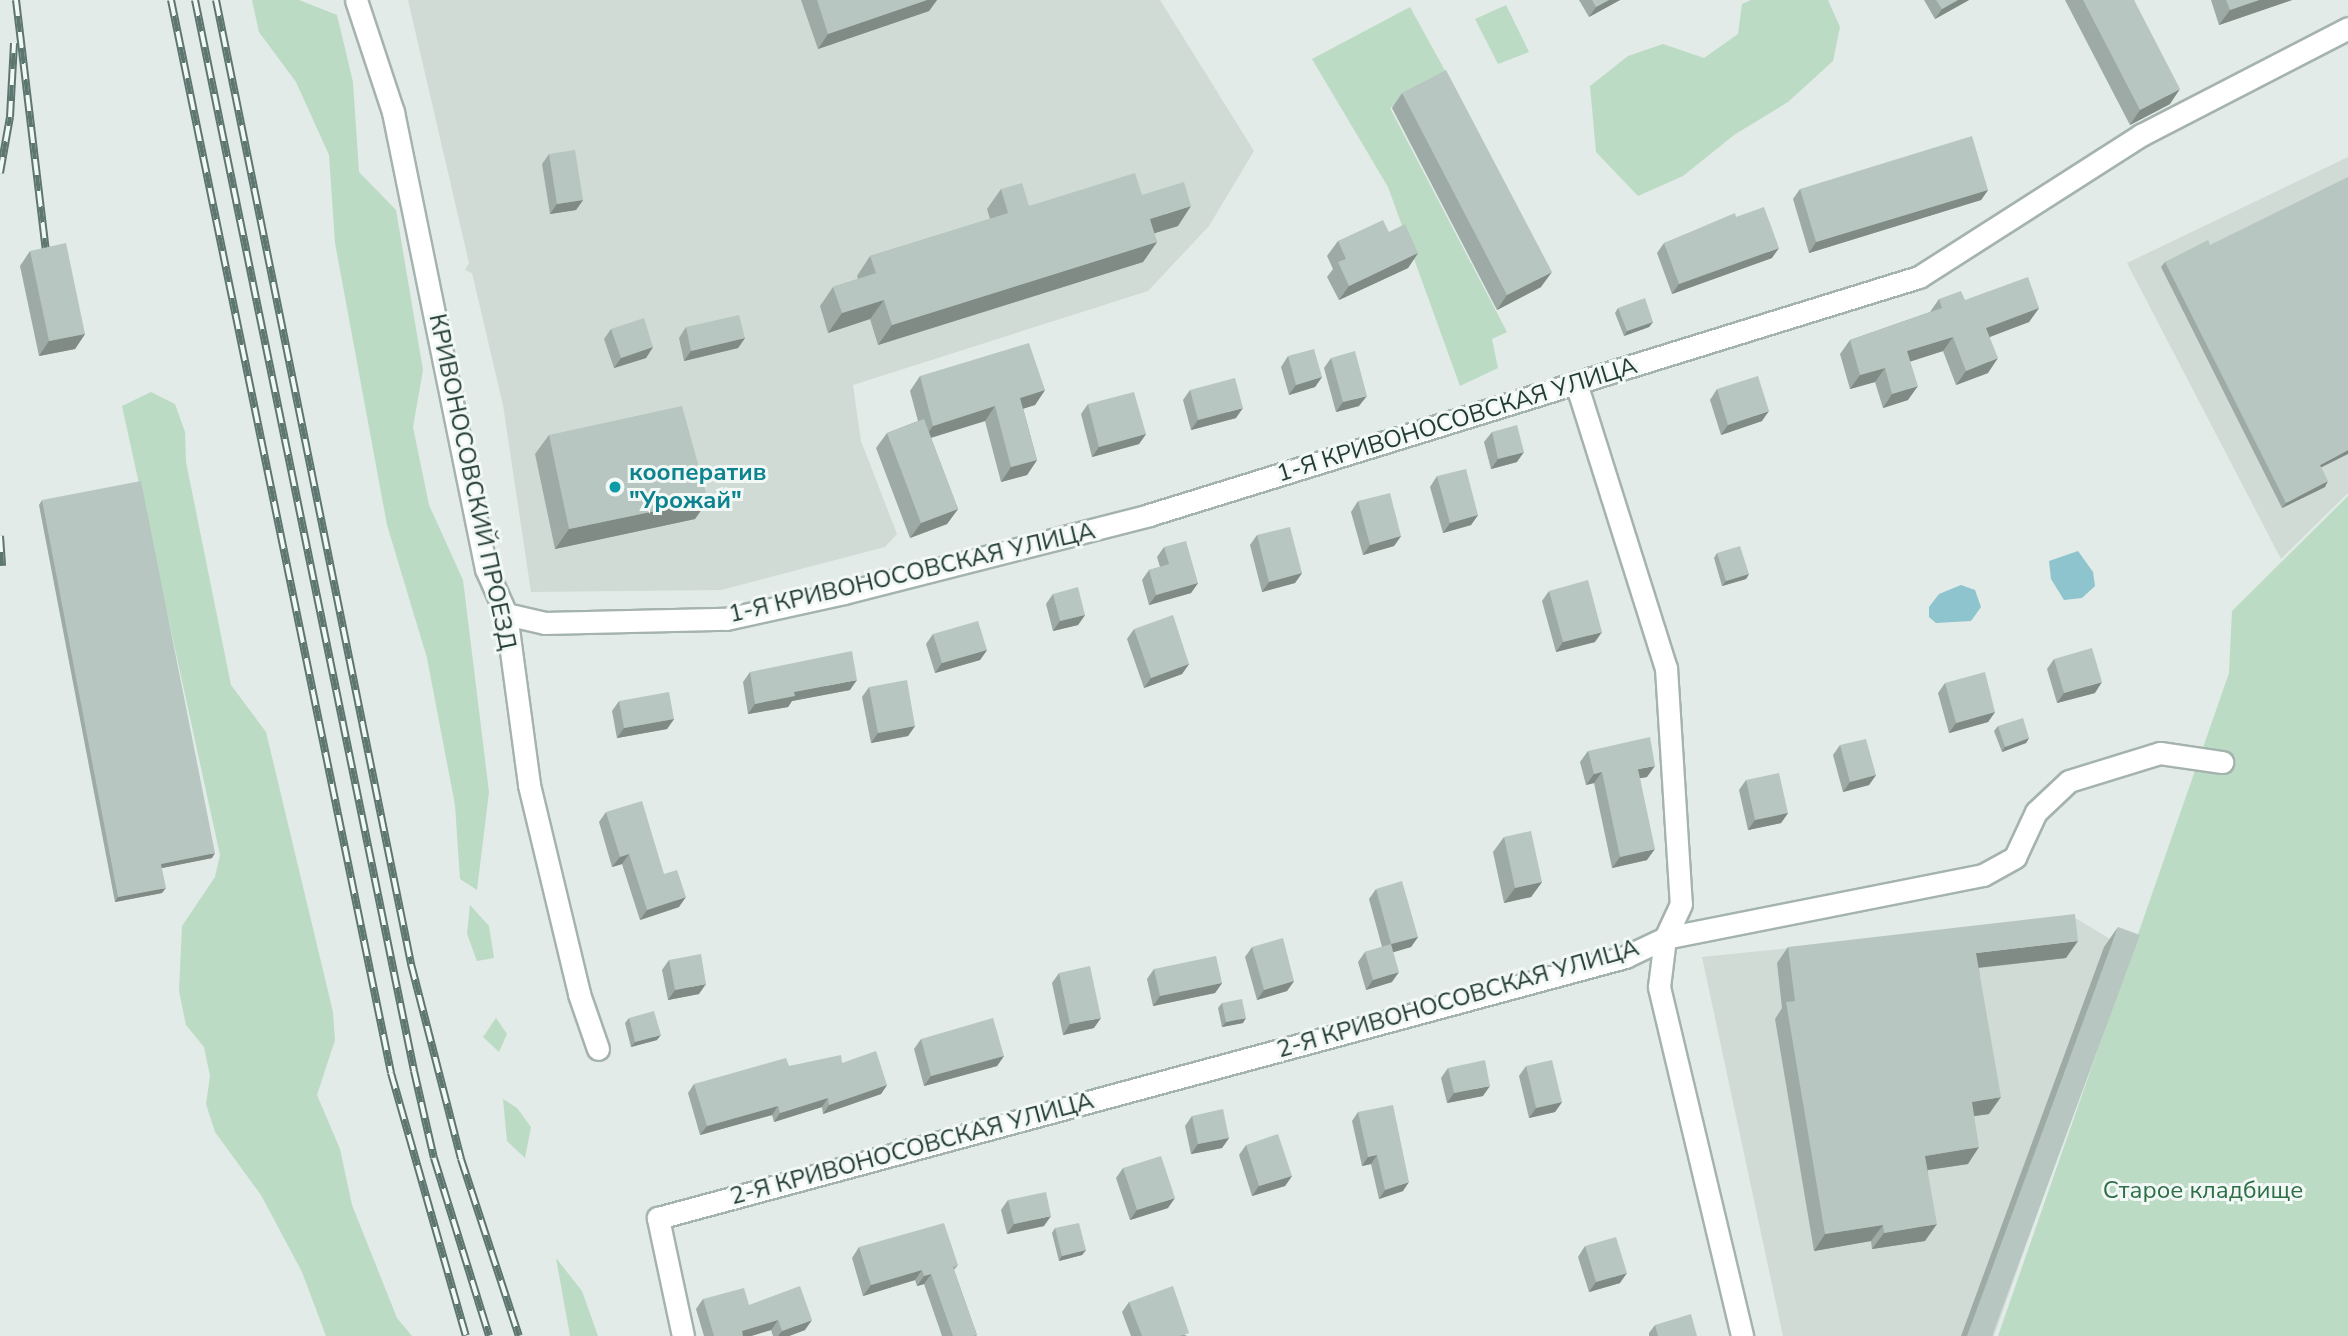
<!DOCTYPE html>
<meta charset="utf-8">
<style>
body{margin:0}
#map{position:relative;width:2348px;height:1336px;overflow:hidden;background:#e2ebe7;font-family:"Nunito Sans",sans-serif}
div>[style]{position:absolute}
.built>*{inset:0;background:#d0dbd6}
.green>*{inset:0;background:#bcdbc4}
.water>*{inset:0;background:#8dc4cd}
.roads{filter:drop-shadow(2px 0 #a5b3ae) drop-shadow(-2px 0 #a5b3ae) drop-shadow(0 2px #a5b3ae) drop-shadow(0 -2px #a5b3ae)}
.street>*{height:21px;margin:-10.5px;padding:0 10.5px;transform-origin:10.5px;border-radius:10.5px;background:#fff}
.rail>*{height:8px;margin-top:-4px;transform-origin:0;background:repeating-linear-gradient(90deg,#f2f8f5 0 16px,#5d766f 0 32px);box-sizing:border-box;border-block:2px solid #5d766f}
.wall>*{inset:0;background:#9daaa5}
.shaded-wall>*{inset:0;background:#808b86}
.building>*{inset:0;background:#b7c6c0}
.dots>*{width:19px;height:19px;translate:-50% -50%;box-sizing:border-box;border:4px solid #f2f8f5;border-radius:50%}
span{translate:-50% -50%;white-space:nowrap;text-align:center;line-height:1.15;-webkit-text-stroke:6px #f2f8f5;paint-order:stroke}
.street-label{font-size:24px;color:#233b34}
.culture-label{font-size:24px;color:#0d838f;font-weight:700}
.left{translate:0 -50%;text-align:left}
.park-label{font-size:24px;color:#2f6f47}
</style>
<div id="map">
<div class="built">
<div style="clip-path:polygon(408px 0,1160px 0,1254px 151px,1209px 226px,1148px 291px,853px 385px,861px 441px,897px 534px,885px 547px,721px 590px,531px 592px,503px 405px,472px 273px,465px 270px,469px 263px)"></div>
<div style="clip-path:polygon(2348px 157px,2348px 493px,2281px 559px,2127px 263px)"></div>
<div style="clip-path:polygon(2077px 919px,2130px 951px,1994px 1336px,1783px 1336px,1702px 957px)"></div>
</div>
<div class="green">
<div style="clip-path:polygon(252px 0,299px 0,337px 15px,353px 82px,359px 172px,396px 210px,423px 370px,413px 427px,429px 505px,463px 580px,489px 792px,477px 890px,460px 879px,455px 805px,427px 658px,387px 525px,335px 243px,329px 155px,296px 82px,259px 32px)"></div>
<div style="clip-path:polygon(1751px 0,1828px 0,1840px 27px,1833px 61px,1788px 102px,1734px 135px,1683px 176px,1638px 196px,1596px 152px,1590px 86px,1628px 56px,1663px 44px,1704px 58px,1738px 34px,1742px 4px)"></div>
<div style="clip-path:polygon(1506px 5px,1529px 52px,1498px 64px,1475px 19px)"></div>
<div style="clip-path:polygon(1410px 7px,1448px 76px,1390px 108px,1507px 332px,1492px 339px,1498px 368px,1460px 386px,1388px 187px,1312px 59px)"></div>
<div style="clip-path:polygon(151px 392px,175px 404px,185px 432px,186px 462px,231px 685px,266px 732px,333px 1012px,335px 1040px,317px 1095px,340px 1149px,352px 1205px,397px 1318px,412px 1336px,326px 1336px,302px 1272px,261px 1195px,215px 1132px,206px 1104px,210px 1076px,204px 1047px,186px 1025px,179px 991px,182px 926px,215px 877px,220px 855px,122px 406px)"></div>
<div style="clip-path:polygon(2348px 496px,2348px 1336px,1998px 1336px,2229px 673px,2232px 611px)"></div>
<div style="clip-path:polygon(470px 905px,489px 926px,494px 958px,477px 961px,467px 934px)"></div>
<div style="clip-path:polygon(496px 1018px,507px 1034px,499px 1052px,483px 1037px)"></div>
<div style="clip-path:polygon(503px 1099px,517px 1108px,531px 1127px,525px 1158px,507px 1141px)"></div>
<div style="clip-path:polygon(556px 1258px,582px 1291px,598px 1336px,570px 1336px)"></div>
</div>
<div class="water">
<div style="clip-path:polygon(2078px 551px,2093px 572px,2095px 586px,2082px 598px,2064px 600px,2051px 579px,2049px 561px)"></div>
<div style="clip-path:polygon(1961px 585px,1975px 590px,1981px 607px,1971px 621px,1936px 623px,1929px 617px,1929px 607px,1939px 594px)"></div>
</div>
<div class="roads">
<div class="street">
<div style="left:356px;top:0;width:118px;rotate:71.7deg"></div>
<div style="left:393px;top:112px;width:466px;rotate:78.5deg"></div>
<div style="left:486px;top:569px;width:49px;rotate:66deg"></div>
<div style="left:506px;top:614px;width:173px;rotate:82.3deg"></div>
<div style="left:529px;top:785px;width:215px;rotate:76.5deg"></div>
<div style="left:579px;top:994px;width:58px;rotate:70.9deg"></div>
<div style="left:1576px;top:383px;width:299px;rotate:72.5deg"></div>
<div style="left:1666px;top:668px;width:236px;rotate:86.4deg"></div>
<div style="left:1681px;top:904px;width:38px;rotate:115deg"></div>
<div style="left:1665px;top:938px;width:49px;rotate:97deg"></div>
<div style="left:1659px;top:987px;width:359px;rotate:76.6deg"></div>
<div style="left:506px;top:614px;width:39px;rotate:13deg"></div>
<div style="left:544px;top:623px;width:182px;rotate:-1.3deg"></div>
<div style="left:726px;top:619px;width:121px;rotate:-12.4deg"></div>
<div style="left:844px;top:593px;width:315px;rotate:-14.3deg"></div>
<div style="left:1149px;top:515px;width:806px;rotate:-17.18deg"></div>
<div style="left:1919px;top:277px;width:264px;rotate:-32.6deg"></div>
<div style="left:2141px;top:135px;width:233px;rotate:-27.3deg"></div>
<div style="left:683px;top:1336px;width:121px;rotate:-102deg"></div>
<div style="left:658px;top:1218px;width:1002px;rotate:-15.1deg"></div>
<div style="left:1625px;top:957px;width:44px;rotate:-25.4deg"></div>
<div style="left:1665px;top:938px;width:324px;rotate:-11.2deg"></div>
<div style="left:1983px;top:875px;width:37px;rotate:-29deg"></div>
<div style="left:2015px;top:857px;width:50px;rotate:-65deg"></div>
<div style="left:2036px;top:812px;width:45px;rotate:-43.2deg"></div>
<div style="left:2069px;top:781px;width:95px;rotate:-17.1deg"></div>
<div style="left:2160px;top:753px;width:63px;rotate:8.3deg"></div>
</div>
</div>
<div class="rail">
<div style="left:16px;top:0;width:262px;rotate:83.2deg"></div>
<div style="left:171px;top:0;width:1095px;rotate:78.41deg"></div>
<div style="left:391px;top:1073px;width:273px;rotate:74.1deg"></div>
<div style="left:195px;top:0;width:1093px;rotate:78.44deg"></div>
<div style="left:414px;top:1071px;width:89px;rotate:77.1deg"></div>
<div style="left:434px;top:1158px;width:186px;rotate:72.8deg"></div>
<div style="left:216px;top:0;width:984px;rotate:78.56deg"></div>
<div style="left:411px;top:964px;width:201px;rotate:75.6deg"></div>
<div style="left:461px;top:1159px;width:186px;rotate:71.9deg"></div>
<div style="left:0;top:173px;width:57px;rotate:-79.9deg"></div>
<div style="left:10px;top:117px;width:74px;rotate:-86.9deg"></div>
<div style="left:0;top:536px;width:30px;rotate:86deg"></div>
</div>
<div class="wall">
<div style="clip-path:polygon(801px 0,937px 0,929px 11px,818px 49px)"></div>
<div style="clip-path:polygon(1579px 0,1620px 0,1589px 17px)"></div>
<div style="clip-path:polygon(1924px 0,1969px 0,1935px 19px)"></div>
<div style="clip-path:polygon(2065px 0,2134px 0,2170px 104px,2130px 125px)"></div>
<div style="clip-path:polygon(2211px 0,2292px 0,2219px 25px)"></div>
<div style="clip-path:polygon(1402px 93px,1541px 287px,1497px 310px,1392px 108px)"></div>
<div style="clip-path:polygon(549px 154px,583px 200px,576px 210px,550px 214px,542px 164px)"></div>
<div style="clip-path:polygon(1001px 189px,1029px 206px,1142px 195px,1178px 226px,1154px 233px,1157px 242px,1143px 262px,878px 345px,870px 319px,828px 333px,820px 306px,833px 287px,858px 279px,857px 276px,870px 256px,990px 219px,987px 209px)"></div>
<div style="clip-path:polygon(1800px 189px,1988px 190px,1981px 200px,1809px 253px,1793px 199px)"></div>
<div style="clip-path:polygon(1736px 217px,1772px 258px,1672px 294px,1657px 253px,1664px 243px)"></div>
<div style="clip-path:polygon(1389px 232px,1418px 253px,1408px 268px,1339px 300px,1327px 277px,1333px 269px,1327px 256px,1338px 241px)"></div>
<div style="clip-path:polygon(2210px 245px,2321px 467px,2325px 487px,2282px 508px,2161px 267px,2165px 262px)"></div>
<div style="clip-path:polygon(30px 251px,85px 334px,75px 349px,39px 356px,20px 266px)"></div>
<div style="clip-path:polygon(1939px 299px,1965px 300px,2039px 308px,2029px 322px,1990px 337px,1988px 373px,1956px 385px,1943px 351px,1910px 361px,1908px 400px,1883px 408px,1875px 382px,1850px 389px,1840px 354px,1850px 340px,1930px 312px)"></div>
<div style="clip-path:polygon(1618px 308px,1653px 322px,1649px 327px,1624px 336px,1615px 313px)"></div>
<div style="clip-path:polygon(686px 327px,745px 338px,738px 348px,684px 361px,679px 338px)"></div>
<div style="clip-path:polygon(611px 329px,653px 347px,646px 358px,614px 368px,604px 339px)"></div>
<div style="clip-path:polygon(1288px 356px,1322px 377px,1315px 387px,1289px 395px,1281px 367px)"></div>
<div style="clip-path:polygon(1331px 358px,1359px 406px,1336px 412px,1324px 368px)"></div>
<div style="clip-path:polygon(920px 376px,1045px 390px,1035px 405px,1023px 408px,1037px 460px,1027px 475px,1001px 482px,985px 421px,931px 438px,958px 509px,947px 524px,910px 538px,876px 448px,887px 433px,918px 421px,910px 391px)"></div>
<div style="clip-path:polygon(1717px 389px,1762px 421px,1721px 435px,1710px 400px)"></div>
<div style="clip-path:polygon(1190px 390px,1236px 418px,1191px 430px,1183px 400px)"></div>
<div style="clip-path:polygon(1088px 404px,1146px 434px,1139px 444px,1092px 457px,1081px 414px)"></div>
<div style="clip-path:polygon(1492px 432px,1517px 462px,1491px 469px,1484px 442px)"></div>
<div style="clip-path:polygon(549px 435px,708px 500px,695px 519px,555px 549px,535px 454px)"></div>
<div style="clip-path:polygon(1437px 476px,1478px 515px,1471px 525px,1443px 533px,1430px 487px)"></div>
<div style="clip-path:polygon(42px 500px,212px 858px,162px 868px,162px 893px,115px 902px,39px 505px)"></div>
<div style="clip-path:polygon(1358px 501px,1401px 536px,1394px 546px,1363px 555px,1351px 512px)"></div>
<div style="clip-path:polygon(1257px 535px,1302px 573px,1295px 583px,1262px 592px,1250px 545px)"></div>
<div style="clip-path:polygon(1164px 547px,1198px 583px,1191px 593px,1149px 605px,1142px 580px,1149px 570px,1160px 567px,1157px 557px)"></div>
<div style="clip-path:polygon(1717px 553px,1749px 574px,1746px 579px,1722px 586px,1714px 558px)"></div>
<div style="clip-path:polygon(1549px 591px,1595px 642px,1556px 652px,1542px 601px)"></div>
<div style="clip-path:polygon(1053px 594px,1085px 615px,1078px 625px,1053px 631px,1046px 604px)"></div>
<div style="clip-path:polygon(1134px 629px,1189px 664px,1182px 674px,1144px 688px,1127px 639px)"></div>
<div style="clip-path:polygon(933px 634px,987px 650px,980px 660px,935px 673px,926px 644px)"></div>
<div style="clip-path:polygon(2054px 659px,2095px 693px,2057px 703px,2047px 669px)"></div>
<div style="clip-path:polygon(750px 672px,850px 690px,792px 701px,788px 707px,748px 714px,743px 682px)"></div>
<div style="clip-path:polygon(1945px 683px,1995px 712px,1988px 722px,1949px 733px,1938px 693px)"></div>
<div style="clip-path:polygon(869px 687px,915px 726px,908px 736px,871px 743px,862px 697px)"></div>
<div style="clip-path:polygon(619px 701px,674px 719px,667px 729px,617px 738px,612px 711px)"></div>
<div style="clip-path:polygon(1998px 726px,2029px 738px,2026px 743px,2002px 752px,1994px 731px)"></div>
<div style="clip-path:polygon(1840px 745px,1876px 775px,1869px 785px,1843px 792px,1833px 755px)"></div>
<div style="clip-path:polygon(1588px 751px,1647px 777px,1640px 778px,1647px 860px,1612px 868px,1594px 783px,1586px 785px,1580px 762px)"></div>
<div style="clip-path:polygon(1746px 780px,1788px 813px,1781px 823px,1748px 830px,1739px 790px)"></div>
<div style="clip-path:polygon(606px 812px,664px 874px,679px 907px,640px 920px,622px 864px,612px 867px,599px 822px)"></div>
<div style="clip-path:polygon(1504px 837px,1542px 882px,1531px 897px,1504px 903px,1493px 852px)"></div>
<div style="clip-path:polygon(1376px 889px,1418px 937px,1411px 947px,1393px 952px,1392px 982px,1366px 990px,1358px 962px,1365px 952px,1382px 947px,1369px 899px)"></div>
<div style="clip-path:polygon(2118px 927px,1992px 1336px,1961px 1336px,2104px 947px)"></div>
<div style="clip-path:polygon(1252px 947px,1294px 981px,1287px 991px,1257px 1000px,1245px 957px)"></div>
<div style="clip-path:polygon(1788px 947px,2066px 958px,1979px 968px,1989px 1114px,1974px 1116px,1968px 1164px,1928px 1170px,1925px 1241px,1872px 1249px,1871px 1241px,1814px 1251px,1775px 1019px,1782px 1008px,1777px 963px)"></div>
<div style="clip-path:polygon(669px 960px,699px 994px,668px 1000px,662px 970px)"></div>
<div style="clip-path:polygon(1154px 969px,1222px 983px,1215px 993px,1153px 1006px,1147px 979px)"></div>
<div style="clip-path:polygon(1059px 973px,1094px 1028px,1063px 1035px,1052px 983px)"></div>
<div style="clip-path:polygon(1222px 1003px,1243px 1023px,1222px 1027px,1218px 1008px)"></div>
<div style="clip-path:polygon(629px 1018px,657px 1040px,631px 1047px,625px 1023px)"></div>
<div style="clip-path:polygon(921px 1039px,1004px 1056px,997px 1066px,924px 1086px,914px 1049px)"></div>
<div style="clip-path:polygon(842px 1063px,887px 1085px,881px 1094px,823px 1114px,822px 1107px,774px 1122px,772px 1115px,700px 1135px,688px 1093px,694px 1084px,789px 1066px)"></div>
<div style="clip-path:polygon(1526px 1066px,1562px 1102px,1555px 1112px,1529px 1118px,1519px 1076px)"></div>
<div style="clip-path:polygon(1448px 1068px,1483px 1096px,1447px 1103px,1441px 1078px)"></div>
<div style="clip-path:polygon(1358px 1112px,1403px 1191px,1379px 1199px,1371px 1164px,1362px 1166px,1352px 1121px)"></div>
<div style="clip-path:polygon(1192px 1116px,1229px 1138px,1222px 1148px,1191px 1154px,1185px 1126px)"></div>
<div style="clip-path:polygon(1246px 1145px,1292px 1176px,1285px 1186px,1252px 1196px,1239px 1155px)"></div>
<div style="clip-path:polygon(1123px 1168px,1168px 1208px,1130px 1220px,1116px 1178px)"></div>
<div style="clip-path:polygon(1008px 1200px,1044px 1226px,1007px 1234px,1001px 1210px)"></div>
<div style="clip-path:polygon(1055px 1228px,1086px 1250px,1082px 1255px,1059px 1261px,1052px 1233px)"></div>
<div style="clip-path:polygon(1585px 1246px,1620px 1283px,1589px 1292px,1578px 1257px)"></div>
<div style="clip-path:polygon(859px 1247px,958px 1265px,954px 1270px,977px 1335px,976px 1336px,942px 1336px,924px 1284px,917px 1286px,915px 1280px,863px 1296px,852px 1258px)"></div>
<div style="clip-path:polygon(703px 1299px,749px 1305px,805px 1330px,789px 1336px,773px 1336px,771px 1330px,751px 1336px,704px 1336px,696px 1309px)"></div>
<div style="clip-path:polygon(1129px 1302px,1187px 1336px,1131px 1336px,1122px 1312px)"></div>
<div style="clip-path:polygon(1655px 1325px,1697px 1336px,1649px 1336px,1649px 1333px)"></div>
</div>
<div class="shaded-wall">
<div style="clip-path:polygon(927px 0,937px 0,929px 11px,818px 49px,828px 34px)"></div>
<div style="clip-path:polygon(1609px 0,1620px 0,1589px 17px,1596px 7px)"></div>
<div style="clip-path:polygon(1958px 0,1969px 0,1935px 19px,1942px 9px)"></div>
<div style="clip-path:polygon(2259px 0,2292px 0,2219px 25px,2230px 10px)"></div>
<div style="clip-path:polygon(2180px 89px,2170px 104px,2130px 125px,2140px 110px)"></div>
<div style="clip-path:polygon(1988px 190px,1981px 200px,1809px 253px,1816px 242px)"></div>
<div style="clip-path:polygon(583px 200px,576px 210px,550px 214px,557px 204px)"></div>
<div style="clip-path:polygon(1191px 206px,1178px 226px,1136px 239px,1150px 219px)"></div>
<div style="clip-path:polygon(1157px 242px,1143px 262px,878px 345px,892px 325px)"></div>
<div style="clip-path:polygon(1779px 248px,1772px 258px,1672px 294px,1679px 284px)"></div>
<div style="clip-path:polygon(1418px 253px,1408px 268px,1339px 300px,1349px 286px)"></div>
<div style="clip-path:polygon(1552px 272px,1541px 287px,1497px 310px,1507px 295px)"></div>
<div style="clip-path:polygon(884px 300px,870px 319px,828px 333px,842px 313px)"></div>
<div style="clip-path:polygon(2039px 308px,2029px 322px,1976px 342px,1986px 328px)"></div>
<div style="clip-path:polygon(1653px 322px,1649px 327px,1624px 336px,1627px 331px)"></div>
<div style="clip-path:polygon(85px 334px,75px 349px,39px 356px,49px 341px)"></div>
<div style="clip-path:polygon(1953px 337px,1943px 351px,1897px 366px,1907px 351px)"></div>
<div style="clip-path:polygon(745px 338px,738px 348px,684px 361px,691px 351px)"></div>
<div style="clip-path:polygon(653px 347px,646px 358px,614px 368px,621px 358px)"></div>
<div style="clip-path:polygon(1998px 358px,1988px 373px,1956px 385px,1966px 371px)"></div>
<div style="clip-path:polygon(1885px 368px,1875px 382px,1850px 389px,1860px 375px)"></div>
<div style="clip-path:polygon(1322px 377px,1315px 387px,1289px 395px,1296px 385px)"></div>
<div style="clip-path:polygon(1918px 386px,1908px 400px,1883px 408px,1892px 394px)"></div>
<div style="clip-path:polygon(1045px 390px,1035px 405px,1010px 413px,1020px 398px)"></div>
<div style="clip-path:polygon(1367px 396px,1359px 406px,1336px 412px,1343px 402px)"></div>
<div style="clip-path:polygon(995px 406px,985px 421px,923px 440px,933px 426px)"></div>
<div style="clip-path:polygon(1243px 408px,1236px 418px,1191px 430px,1198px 420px)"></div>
<div style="clip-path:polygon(1769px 411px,1762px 421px,1721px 435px,1728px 425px)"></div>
<div style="clip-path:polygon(1146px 434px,1139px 444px,1092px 457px,1099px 447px)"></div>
<div style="clip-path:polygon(2348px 450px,2348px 454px,2316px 470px,2320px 465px)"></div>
<div style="clip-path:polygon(1524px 452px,1517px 462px,1491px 469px,1498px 459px)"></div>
<div style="clip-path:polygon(1037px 460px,1027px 475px,1001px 482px,1011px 467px)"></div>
<div style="clip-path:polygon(2328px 481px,2325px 487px,2282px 508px,2286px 503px)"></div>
<div style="clip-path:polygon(708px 500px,695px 519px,555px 549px,569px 529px)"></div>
<div style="clip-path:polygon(958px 509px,947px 524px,910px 538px,921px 523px)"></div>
<div style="clip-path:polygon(1478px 515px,1471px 525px,1443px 533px,1450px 523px)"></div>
<div style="clip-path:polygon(1401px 536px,1394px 546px,1363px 555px,1370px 545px)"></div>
<div style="clip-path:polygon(1302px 573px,1295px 583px,1262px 592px,1269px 582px)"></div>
<div style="clip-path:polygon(1749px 574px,1746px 579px,1722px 586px,1726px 581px)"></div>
<div style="clip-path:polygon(1198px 583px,1191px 593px,1149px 605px,1156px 595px)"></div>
<div style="clip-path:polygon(1085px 615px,1078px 625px,1053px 631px,1060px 621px)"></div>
<div style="clip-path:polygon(1602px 632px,1595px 642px,1556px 652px,1563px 642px)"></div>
<div style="clip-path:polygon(987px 650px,980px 660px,935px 673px,942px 663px)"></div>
<div style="clip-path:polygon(1189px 664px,1182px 674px,1144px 688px,1151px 678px)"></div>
<div style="clip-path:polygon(857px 680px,850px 690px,792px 701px,788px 707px,748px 714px,755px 704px,794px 692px)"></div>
<div style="clip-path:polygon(2102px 682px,2095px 693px,2057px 703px,2064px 693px)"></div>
<div style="clip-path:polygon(1995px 712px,1988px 722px,1949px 733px,1956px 723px)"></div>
<div style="clip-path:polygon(674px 719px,667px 729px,617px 738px,624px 728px)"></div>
<div style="clip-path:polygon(915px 726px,908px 736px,871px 743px,878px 733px)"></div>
<div style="clip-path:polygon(2029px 738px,2026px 743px,2002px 752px,2005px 747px)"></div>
<div style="clip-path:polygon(1655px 766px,1647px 777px,1630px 780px,1638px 769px)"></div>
<div style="clip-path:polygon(1602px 772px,1594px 783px,1586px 785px,1594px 774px)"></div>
<div style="clip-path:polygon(1876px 775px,1869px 785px,1843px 792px,1850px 782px)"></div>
<div style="clip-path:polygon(1788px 813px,1781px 823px,1748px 830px,1755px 820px)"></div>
<div style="clip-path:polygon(1655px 849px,1647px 860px,1612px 868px,1620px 857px)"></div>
<div style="clip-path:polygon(215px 853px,212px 858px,157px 869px,161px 864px)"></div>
<div style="clip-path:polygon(629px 854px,622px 864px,612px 867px,620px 857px)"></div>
<div style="clip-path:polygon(1542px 882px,1531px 897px,1504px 903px,1515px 888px)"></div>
<div style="clip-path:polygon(166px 888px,162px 893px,115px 902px,118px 897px)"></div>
<div style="clip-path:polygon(686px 897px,679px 907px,640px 920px,647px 910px)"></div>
<div style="clip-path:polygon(1418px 937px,1411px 947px,1384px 955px,1391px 944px)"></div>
<div style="clip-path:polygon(2078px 941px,2066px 958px,1965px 969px,1976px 953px)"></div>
<div style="clip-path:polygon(1399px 972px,1392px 982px,1366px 990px,1373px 980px)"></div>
<div style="clip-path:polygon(1294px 981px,1287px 991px,1257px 1000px,1264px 990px)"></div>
<div style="clip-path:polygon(1222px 983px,1215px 993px,1153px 1006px,1160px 996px)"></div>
<div style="clip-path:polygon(706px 984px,699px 994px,668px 1000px,675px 990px)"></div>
<div style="clip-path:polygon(1101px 1018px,1094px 1028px,1063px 1035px,1070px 1024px)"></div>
<div style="clip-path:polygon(1246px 1018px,1243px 1023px,1222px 1027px,1226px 1022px)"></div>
<div style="clip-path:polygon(661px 1035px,657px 1040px,631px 1047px,635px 1042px)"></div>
<div style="clip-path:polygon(1004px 1056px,997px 1066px,924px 1086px,931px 1076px)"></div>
<div style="clip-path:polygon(887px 1085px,881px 1094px,823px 1114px,829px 1105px)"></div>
<div style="clip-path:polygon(1490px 1086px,1483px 1096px,1447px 1103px,1454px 1093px)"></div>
<div style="clip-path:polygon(2001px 1097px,1989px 1114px,1960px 1118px,1972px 1102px)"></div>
<div style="clip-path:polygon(828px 1098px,822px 1107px,774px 1122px,780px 1113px)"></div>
<div style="clip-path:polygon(1562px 1102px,1555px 1112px,1529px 1118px,1536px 1108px)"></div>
<div style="clip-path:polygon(778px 1106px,772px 1115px,700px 1135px,707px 1126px)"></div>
<div style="clip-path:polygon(1229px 1138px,1222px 1148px,1191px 1154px,1198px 1144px)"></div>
<div style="clip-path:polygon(1979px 1147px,1968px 1164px,1914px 1172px,1925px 1156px)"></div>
<div style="clip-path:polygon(1377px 1155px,1371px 1164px,1362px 1166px,1368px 1157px)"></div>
<div style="clip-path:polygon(1292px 1176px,1285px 1186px,1252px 1196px,1259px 1186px)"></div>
<div style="clip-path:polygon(1409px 1182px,1403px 1191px,1379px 1199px,1385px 1190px)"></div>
<div style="clip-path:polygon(1175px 1198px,1168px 1208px,1130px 1220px,1137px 1210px)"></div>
<div style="clip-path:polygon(1051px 1216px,1044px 1226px,1007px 1234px,1014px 1224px)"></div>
<div style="clip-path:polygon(1937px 1224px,1925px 1241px,1872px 1249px,1884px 1233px)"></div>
<div style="clip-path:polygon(1883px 1225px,1871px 1241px,1814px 1251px,1825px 1234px)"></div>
<div style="clip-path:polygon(1086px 1250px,1082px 1255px,1059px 1261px,1062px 1256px)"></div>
<div style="clip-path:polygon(922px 1270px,915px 1280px,863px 1296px,871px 1285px)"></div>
<div style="clip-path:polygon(1627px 1273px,1620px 1283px,1589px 1292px,1596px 1282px)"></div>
<div style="clip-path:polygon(931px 1274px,924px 1284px,917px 1286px,924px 1276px)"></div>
<div style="clip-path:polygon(778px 1320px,771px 1330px,751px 1336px,738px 1336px,742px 1331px)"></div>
<div style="clip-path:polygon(812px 1320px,805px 1330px,789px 1336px,778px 1336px,782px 1331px)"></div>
</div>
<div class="building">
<div style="clip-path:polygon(817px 0,927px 0,828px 34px)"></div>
<div style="clip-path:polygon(1592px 0,1609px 0,1596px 7px)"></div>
<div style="clip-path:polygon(1936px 0,1958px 0,1942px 9px)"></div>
<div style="clip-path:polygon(2083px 0,2134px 0,2180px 89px,2140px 110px)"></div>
<div style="clip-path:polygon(2226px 0,2259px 0,2230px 10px)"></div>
<div style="clip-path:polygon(1446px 70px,1552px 272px,1507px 295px,1402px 93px)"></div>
<div style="clip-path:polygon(1972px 136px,1988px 190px,1816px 242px,1800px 189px)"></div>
<div style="clip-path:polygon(575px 150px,583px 200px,557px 204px,549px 154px)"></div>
<div style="clip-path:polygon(1135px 173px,1142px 195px,1184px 182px,1191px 206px,1150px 219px,1157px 242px,892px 325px,884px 300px,842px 313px,833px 287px,876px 273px,870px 256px,1008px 213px,1001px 189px,1022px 183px,1029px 206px)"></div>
<div style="clip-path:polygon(2348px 177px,2348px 450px,2320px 465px,2328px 481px,2286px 503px,2165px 262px,2208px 240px,2210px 245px)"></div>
<div style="clip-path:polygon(1764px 207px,1779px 248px,1679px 284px,1664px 243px,1735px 213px,1736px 217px)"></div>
<div style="clip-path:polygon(1383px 220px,1389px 232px,1405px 224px,1418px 253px,1349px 286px,1338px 262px,1346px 259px,1338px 241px)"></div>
<div style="clip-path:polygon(66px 243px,85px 334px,49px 341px,30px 251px)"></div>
<div style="clip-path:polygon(2028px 277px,2039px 308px,1986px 328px,1998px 358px,1966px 371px,1953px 337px,1907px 351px,1918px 386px,1892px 394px,1885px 368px,1860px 375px,1850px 340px,1942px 308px,1939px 299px,1961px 291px,1965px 300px)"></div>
<div style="clip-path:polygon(1645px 298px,1653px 322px,1627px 331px,1618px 308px)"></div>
<div style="clip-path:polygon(739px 315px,745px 338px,691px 351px,686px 327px)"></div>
<div style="clip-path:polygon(644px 318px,653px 347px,621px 358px,611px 329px)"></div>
<div style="clip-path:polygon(1029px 343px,1045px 390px,1020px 398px,1037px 460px,1011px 467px,995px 406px,933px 426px,920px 376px)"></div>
<div style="clip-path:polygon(1314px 349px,1322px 377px,1296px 385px,1288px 356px)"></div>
<div style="clip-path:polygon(1355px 351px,1367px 396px,1343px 402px,1331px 358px)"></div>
<div style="clip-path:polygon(1758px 376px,1769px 411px,1728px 425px,1717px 389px)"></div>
<div style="clip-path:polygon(1235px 378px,1243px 408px,1198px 420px,1190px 390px)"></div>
<div style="clip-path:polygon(1134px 392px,1146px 434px,1099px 447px,1088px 404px)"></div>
<div style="clip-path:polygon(682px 406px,708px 500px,569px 529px,549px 435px)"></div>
<div style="clip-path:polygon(924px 419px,958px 509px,921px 523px,887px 433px)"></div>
<div style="clip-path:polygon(1517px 425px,1524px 452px,1498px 459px,1492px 432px)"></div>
<div style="clip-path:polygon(1466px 469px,1478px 515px,1450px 523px,1437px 476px)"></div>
<div style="clip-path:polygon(141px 481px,215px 853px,161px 864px,166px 888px,118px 897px,42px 500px)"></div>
<div style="clip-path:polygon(1390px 493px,1401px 536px,1370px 545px,1358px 501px)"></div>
<div style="clip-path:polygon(1290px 527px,1302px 573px,1269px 582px,1257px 535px)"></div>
<div style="clip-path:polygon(1186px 541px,1198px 583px,1156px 595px,1149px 570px,1169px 564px,1164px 547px)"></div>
<div style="clip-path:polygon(1740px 546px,1749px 574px,1726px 581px,1717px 553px)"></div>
<div style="clip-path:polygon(1588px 580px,1602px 632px,1563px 642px,1549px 591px)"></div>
<div style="clip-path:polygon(1078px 587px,1085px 615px,1060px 621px,1053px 594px)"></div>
<div style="clip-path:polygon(1173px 615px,1189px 664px,1151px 678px,1134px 629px)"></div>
<div style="clip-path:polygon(978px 621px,987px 650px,942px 663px,933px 634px)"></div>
<div style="clip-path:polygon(2092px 648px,2102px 682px,2064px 693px,2054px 659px)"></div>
<div style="clip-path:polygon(852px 651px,857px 680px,794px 692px,795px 696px,755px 704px,750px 672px)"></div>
<div style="clip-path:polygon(1985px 672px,1995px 712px,1956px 723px,1945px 683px)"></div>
<div style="clip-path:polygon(907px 680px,915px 726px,878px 733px,869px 687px)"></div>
<div style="clip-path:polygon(669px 692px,674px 719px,624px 728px,619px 701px)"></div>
<div style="clip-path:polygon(2023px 718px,2029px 738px,2005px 747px,1998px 726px)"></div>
<div style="clip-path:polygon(1650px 737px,1655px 766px,1638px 769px,1655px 849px,1620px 857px,1602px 772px,1594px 774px,1588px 751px)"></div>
<div style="clip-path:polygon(1866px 739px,1876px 775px,1850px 782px,1840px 745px)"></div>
<div style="clip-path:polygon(1779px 773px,1788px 813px,1755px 820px,1746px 780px)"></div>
<div style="clip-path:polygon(642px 801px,664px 874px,677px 870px,686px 897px,647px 910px,629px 854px,620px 857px,606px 812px)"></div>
<div style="clip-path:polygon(1531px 831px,1542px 882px,1515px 888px,1504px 837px)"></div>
<div style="clip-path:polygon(1402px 881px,1418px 937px,1391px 944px,1376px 889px)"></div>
<div style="clip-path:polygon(2075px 914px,2078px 941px,1976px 953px,2001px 1097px,1972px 1102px,1979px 1147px,1925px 1156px,1937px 1224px,1884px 1233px,1883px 1225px,1825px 1234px,1786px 1002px,1795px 1001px,1788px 947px)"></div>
<div style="clip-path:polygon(2118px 927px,2140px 935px,1992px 1336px,1967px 1336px)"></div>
<div style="clip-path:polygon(1283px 938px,1294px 981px,1264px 990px,1252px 947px)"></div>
<div style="clip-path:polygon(1391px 944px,1399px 972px,1373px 980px,1365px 952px)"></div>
<div style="clip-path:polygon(701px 954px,706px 984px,675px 990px,669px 960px)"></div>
<div style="clip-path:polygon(1216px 956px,1222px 983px,1160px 996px,1154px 969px)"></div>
<div style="clip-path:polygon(1090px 966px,1101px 1018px,1070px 1024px,1059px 973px)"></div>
<div style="clip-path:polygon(1242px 999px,1246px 1018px,1226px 1022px,1222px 1003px)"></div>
<div style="clip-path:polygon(654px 1011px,661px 1035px,635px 1042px,629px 1018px)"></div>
<div style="clip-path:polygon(993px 1018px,1004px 1056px,931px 1076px,921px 1039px)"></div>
<div style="clip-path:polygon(876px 1051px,887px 1085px,829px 1105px,828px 1098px,780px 1113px,778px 1106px,707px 1126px,694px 1084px,786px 1058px,789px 1066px,841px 1055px,842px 1063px)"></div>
<div style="clip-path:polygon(1485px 1060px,1490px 1086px,1454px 1093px,1448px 1068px)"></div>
<div style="clip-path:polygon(1552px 1060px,1562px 1102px,1536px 1108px,1526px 1066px)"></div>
<div style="clip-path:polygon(1393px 1105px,1409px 1182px,1385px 1190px,1377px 1155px,1368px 1157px,1358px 1112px)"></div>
<div style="clip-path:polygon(1223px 1109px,1229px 1138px,1198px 1144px,1192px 1116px)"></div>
<div style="clip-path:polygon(1278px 1134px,1292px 1176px,1259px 1186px,1246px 1145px)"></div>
<div style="clip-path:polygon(1161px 1156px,1175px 1198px,1137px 1210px,1123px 1168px)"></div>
<div style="clip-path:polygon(1046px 1192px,1051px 1216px,1014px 1224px,1008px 1200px)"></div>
<div style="clip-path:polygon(944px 1223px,958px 1265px,953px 1267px,977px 1335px,973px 1336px,953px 1336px,931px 1274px,924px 1276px,922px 1270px,871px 1285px,859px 1247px)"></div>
<div style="clip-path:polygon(1079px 1223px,1086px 1250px,1062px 1256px,1055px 1228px)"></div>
<div style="clip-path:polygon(1616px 1237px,1627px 1273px,1596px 1282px,1585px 1246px)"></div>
<div style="clip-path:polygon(800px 1286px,812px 1320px,782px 1331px,778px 1320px,742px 1331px,743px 1336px,714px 1336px,703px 1299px,744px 1288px,749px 1305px)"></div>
<div style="clip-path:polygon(1173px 1286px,1189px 1333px,1180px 1336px,1142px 1336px,1129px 1302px)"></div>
<div style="clip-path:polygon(1691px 1314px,1697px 1336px,1658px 1336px,1655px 1325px)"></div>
</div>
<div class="dots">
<div style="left:615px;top:487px;background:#0f9aa8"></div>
</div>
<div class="street-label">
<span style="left:1457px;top:420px;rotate:-17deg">1-Я КРИВОНОСОВСКАЯ УЛИЦА</span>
<span style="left:472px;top:482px;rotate:78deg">КРИВОНОСОВСКИЙ ПРОЕЗД</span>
<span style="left:912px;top:573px;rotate:-13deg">1-Я КРИВОНОСОВСКАЯ УЛИЦА</span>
<span style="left:1458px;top:999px;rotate:-16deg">2-Я КРИВОНОСОВСКАЯ УЛИЦА</span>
<span style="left:912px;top:1149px;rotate:-15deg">2-Я КРИВОНОСОВСКАЯ УЛИЦА</span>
</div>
<div class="culture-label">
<span class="left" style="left:629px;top:487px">кооператив<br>"Урожай"</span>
</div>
<div class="park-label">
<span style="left:2203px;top:1191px">Старое кладбище</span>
</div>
</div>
